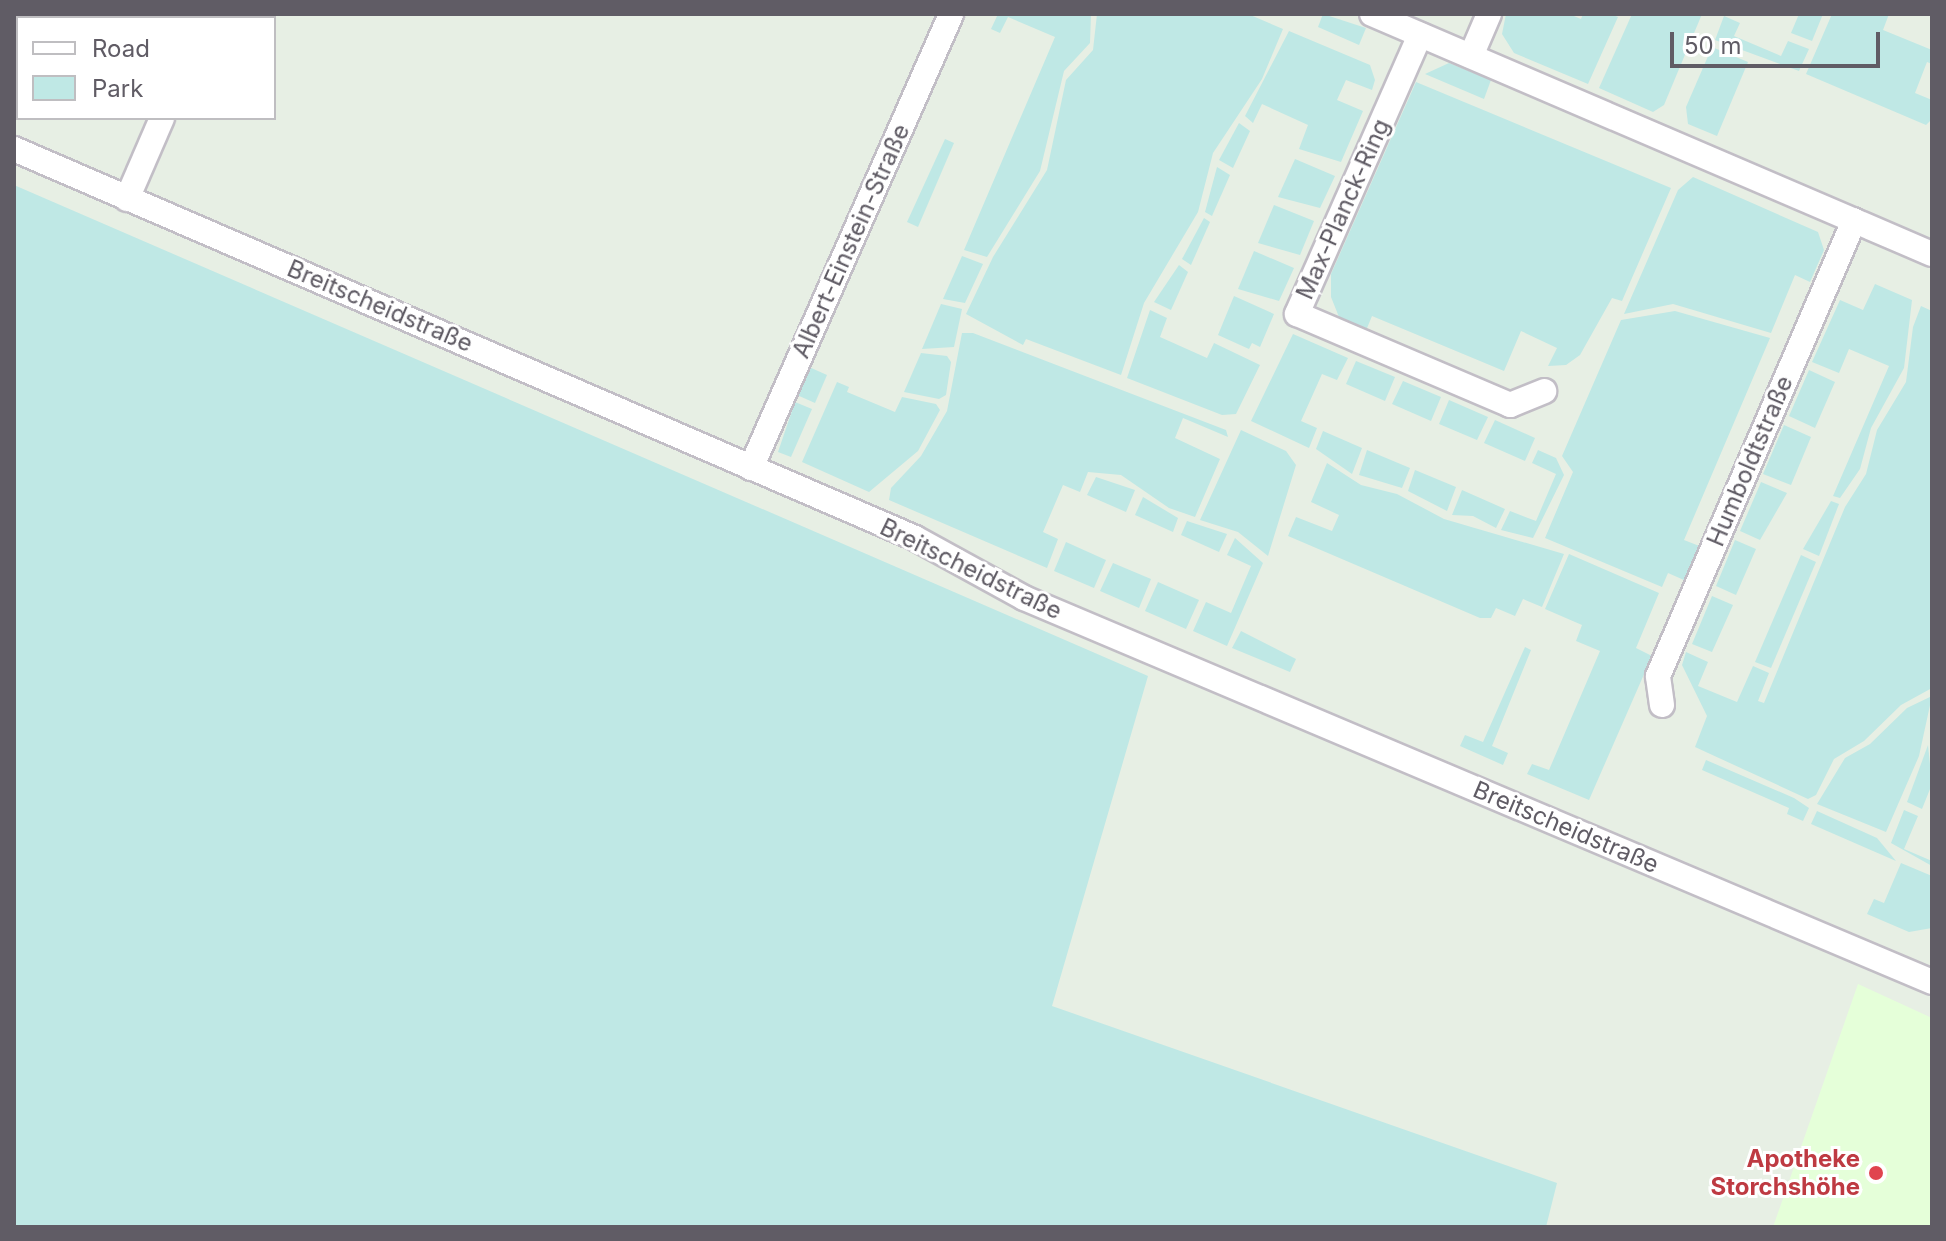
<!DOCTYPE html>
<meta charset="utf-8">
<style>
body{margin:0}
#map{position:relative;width:1946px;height:1241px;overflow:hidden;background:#e7efe4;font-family:Inter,sans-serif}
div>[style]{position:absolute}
.commercial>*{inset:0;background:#e5ffd9}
.green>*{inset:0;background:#bfe8e5}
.roads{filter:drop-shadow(2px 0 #c2bec6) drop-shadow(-2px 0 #c2bec6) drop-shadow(0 2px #c2bec6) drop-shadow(0 -2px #c2bec6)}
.street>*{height:24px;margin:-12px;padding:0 12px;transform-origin:12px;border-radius:12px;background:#fff}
.dots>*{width:22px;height:22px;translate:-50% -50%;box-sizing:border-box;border:4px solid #fff;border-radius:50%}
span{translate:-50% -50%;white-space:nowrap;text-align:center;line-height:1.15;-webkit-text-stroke:6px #fff;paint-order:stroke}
.street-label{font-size:24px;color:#605c65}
.health-label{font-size:24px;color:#be3a42;font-weight:700}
.right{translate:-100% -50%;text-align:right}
.frame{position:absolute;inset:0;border:16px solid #605c65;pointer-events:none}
.legend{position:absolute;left:16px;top:16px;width:260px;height:104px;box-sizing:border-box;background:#fff;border:2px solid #bfbec1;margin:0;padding:10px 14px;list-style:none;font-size:24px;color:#605c65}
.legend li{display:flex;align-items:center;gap:16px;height:40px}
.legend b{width:40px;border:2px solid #bfbec1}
.scale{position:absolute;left:1670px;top:32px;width:210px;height:36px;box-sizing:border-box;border:4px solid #605c65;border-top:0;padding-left:10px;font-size:24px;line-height:28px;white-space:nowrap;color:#605c65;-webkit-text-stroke:6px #fff;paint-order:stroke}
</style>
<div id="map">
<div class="commercial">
<div style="clip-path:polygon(1858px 984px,1932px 1018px,1932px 1227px,1773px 1227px)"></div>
</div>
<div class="green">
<div style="clip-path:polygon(998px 14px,1091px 14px,1090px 43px,1064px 71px,1040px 171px,987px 257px,964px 250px,1055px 37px,1008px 17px,1000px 33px,991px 29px)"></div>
<div style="clip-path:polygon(1097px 14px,1248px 14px,1283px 29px,1262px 79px,1213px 153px,1198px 212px,1144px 303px,1121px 375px,1026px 339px,1023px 345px,966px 314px,993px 257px,1047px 170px,1066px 80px,1093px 50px)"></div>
<div style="clip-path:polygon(1323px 14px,1366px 28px,1359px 45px,1318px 27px)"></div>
<div style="clip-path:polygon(1506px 14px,1569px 14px,1581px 19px,1583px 14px,1610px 14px,1618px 17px,1588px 84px,1514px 53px,1502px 34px)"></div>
<div style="clip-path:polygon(1632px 14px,1702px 14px,1664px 105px,1653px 112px,1599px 88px)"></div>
<div style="clip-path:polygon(1799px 14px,1823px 14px,1812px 41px,1791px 33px)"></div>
<div style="clip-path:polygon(1832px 14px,1889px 14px,1883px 30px,1932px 50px,1932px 64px,1927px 62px,1915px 93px,1932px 100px,1932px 119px,1926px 125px,1806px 74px)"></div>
<div style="clip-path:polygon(1724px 16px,1740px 23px,1734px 36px,1781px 56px,1788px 41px,1809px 49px,1799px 71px,1715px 40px)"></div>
<div style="clip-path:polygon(1289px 31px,1370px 65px,1375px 80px,1372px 90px,1346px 80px,1337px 100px,1363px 111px,1341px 162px,1299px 149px,1308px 125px,1262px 104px,1253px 123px,1245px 116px)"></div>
<div style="clip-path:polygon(1712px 47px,1748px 62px,1717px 136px,1688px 124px,1686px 107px)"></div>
<div style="clip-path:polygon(1449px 63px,1491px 80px,1484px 99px,1425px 74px)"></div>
<div style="clip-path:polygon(1416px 82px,1671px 188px,1622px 301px,1612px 298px,1580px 355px,1566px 365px,1548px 366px,1557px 348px,1521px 331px,1504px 371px,1372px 316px,1365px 333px,1339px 317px,1331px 297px,1331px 274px)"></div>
<div style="clip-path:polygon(1239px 123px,1250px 131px,1233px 168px,1219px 160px)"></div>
<div style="clip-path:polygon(945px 139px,954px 143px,918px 227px,907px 222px)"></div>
<div style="clip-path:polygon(1295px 159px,1335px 176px,1320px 208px,1278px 197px)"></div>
<div style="clip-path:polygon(1217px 167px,1230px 175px,1212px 216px,1205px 212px)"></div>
<div style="clip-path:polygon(1693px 177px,1818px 232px,1824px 250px,1810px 282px,1795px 275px,1771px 333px,1673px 304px,1624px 314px,1678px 190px)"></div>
<div style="clip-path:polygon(14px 185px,1148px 676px,1052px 1006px,1557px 1183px,1546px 1227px,14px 1227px)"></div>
<div style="clip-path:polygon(1274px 205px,1314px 221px,1300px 255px,1258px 243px)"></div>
<div style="clip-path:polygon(1204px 218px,1210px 222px,1191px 265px,1182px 259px)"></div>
<div style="clip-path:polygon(1254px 251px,1294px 268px,1279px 301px,1238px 289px)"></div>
<div style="clip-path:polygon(962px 256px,983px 264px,965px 303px,943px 299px)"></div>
<div style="clip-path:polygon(1179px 265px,1188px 272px,1171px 310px,1154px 302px)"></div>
<div style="clip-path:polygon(1875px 284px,1912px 300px,1904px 368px,1871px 428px,1860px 469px,1840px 498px,1833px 496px,1889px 366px,1849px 349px,1839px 373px,1812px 362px,1840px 300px,1863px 310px)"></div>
<div style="clip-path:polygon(1234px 296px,1274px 314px,1260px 347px,1252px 343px,1249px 349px,1218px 335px)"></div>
<div style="clip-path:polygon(941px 304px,962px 309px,954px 347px,922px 349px)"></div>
<div style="clip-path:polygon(1921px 306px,1932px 311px,1932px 688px,1901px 705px,1864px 741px,1834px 759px,1816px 795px,1808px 799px,1695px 747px,1707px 716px,1682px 665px,1686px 652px,1708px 662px,1698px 686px,1737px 702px,1753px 666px,1769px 673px,1758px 701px,1764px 703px,1845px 507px,1866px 474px,1877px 430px,1906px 382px,1913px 327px)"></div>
<div style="clip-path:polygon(1150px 310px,1167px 318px,1160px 337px,1207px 358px,1214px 343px,1260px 365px,1236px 414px,1222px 415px,1127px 378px)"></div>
<div style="clip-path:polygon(1675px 311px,1770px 338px,1684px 540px,1707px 549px,1693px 584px,1668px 573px,1662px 587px,1545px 538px,1573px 472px,1562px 456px,1621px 320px)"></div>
<div style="clip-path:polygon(962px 333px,973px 333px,1226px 430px,1228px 437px,1183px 418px,1175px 438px,1220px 459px,1195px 517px,1169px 508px,1121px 475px,1088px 472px,1080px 492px,1063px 485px,1043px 532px,1058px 539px,1047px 568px,889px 500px,891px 488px,921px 456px,947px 411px)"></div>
<div style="clip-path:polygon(1293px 334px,1348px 358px,1337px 380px,1322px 374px,1301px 421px,1317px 428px,1309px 448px,1251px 421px)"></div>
<div style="clip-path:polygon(921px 353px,947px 356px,951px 362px,946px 395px,939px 399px,904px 392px)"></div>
<div style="clip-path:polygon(1356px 361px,1395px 377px,1385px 401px,1346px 384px)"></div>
<div style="clip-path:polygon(809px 367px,827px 375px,815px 403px,797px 395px)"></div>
<div style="clip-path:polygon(1809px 370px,1835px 382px,1815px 428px,1789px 416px)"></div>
<div style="clip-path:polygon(1403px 381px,1441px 397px,1431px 421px,1392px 404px)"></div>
<div style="clip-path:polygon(837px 382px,849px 387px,847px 392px,895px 412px,902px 397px,936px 404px,940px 410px,918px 451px,869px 492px,802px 462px)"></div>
<div style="clip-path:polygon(1449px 400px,1488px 417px,1477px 440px,1439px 424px)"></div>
<div style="clip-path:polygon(795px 402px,812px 409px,791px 457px,778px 452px)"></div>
<div style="clip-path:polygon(1495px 420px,1535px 438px,1525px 461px,1484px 443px)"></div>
<div style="clip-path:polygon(1784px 425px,1811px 437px,1791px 485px,1763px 474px)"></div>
<div style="clip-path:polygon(1241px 430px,1286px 451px,1296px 465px,1268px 556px,1238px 532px,1200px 520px)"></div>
<div style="clip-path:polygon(1323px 431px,1362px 448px,1352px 474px,1316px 449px)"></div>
<div style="clip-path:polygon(1367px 450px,1410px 468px,1402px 488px,1359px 475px)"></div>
<div style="clip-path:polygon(1538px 450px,1556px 458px,1564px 475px,1533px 538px,1501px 530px,1510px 511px,1536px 521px,1556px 474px,1532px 463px)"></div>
<div style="clip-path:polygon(1327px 463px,1361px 485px,1397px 494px,1444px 519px,1564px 554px,1542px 607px,1523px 599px,1515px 616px,1496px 608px,1491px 618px,1480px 618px,1288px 536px,1296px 517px,1332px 531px,1339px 515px,1311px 502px)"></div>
<div style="clip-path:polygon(1415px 470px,1456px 487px,1447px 511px,1408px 491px)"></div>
<div style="clip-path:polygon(1096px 477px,1135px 490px,1126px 512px,1087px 495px)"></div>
<div style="clip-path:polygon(1761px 482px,1787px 493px,1760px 540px,1740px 531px)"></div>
<div style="clip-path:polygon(1462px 490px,1505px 509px,1496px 528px,1473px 516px,1452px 515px)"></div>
<div style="clip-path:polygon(1143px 497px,1178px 518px,1173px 532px,1135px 515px)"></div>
<div style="clip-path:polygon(1831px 501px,1839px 504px,1819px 556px,1803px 549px)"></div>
<div style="clip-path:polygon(1187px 521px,1227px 534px,1219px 552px,1181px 535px)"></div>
<div style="clip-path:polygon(1235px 538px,1263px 563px,1227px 646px,1193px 631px,1206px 602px,1231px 613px,1251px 566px,1227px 555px)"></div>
<div style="clip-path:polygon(1735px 540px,1756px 549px,1736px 595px,1716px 586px)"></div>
<div style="clip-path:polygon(1066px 542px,1106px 560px,1094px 588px,1054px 571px)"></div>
<div style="clip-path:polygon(1569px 554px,1659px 593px,1636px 648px,1652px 656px,1589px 800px,1527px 774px,1532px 764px,1549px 770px,1600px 651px,1576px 641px,1582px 625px,1545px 609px)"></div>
<div style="clip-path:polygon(1801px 555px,1816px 562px,1771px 668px,1755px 662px)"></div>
<div style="clip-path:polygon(1113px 563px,1151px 579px,1139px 608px,1100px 591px)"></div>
<div style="clip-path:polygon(1158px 582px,1199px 600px,1186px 629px,1145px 611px)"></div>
<div style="clip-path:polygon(1712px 596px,1733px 605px,1712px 652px,1692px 644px)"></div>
<div style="clip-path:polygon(1241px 631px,1296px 659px,1290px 672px,1232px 648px)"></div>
<div style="clip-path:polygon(1525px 647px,1531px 650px,1492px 746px,1508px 753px,1503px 765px,1460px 746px,1465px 735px,1483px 742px)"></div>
<div style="clip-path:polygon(1932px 696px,1919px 756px,1886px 832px,1817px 804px,1845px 758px,1870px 744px,1907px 708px)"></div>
<div style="clip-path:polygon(1928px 745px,1932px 784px,1922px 809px,1907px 802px)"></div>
<div style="clip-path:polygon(1706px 760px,1794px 798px,1809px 808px,1803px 821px,1787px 814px,1789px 808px,1702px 770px)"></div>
<div style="clip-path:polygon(1904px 810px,1918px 816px,1904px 849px,1932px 861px,1932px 866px,1891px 843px)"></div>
<div style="clip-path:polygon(1817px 811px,1877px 838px,1896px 861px,1811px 824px)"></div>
<div style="clip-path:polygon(1901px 863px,1932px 876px,1932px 928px,1909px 932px,1867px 914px,1874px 899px,1884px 903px)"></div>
</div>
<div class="roads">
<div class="street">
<div style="left:1372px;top:14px;width:609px;rotate:23.2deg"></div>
<div style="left:205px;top:18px;width:4px;rotate:-76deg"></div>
<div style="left:1420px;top:35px;width:305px;rotate:113.8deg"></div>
<div style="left:1297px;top:314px;width:232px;rotate:23.1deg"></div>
<div style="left:1510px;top:405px;width:37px;rotate:-22deg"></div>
<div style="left:1471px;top:56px;width:46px;rotate:-66.8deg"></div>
<div style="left:14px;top:149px;width:981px;rotate:23.35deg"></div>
<div style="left:915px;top:538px;width:124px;rotate:28.8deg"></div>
<div style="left:1024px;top:598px;width:986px;rotate:22.92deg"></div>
<div style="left:127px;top:199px;width:88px;rotate:-66.6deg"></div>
<div style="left:751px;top:468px;width:496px;rotate:-66.2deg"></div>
<div style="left:1662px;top:705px;width:29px;rotate:-98deg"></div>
<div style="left:1658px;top:676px;width:496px;rotate:-66.7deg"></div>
</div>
</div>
<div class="dots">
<div style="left:1876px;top:1173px;background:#e0444e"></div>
</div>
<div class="street-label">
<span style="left:1343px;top:209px;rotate:-66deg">Max-Planck-Ring</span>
<span style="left:851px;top:241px;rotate:-66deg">Albert-Einstein-Straße</span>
<span style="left:380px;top:306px;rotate:23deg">Breitscheidstraße</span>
<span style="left:1750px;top:461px;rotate:-67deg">Humboldtstraße</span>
<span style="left:971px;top:569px;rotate:26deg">Breitscheidstraße</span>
<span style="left:1566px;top:827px;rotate:23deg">Breitscheidstraße</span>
</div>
<div class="health-label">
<span class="right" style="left:1860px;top:1173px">Apotheke<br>Storchshöhe</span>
</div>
<div class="frame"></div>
<ul class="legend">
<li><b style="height:10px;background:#fff"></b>Road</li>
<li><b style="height:22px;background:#bfe8e5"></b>Park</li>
</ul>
<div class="scale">50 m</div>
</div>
